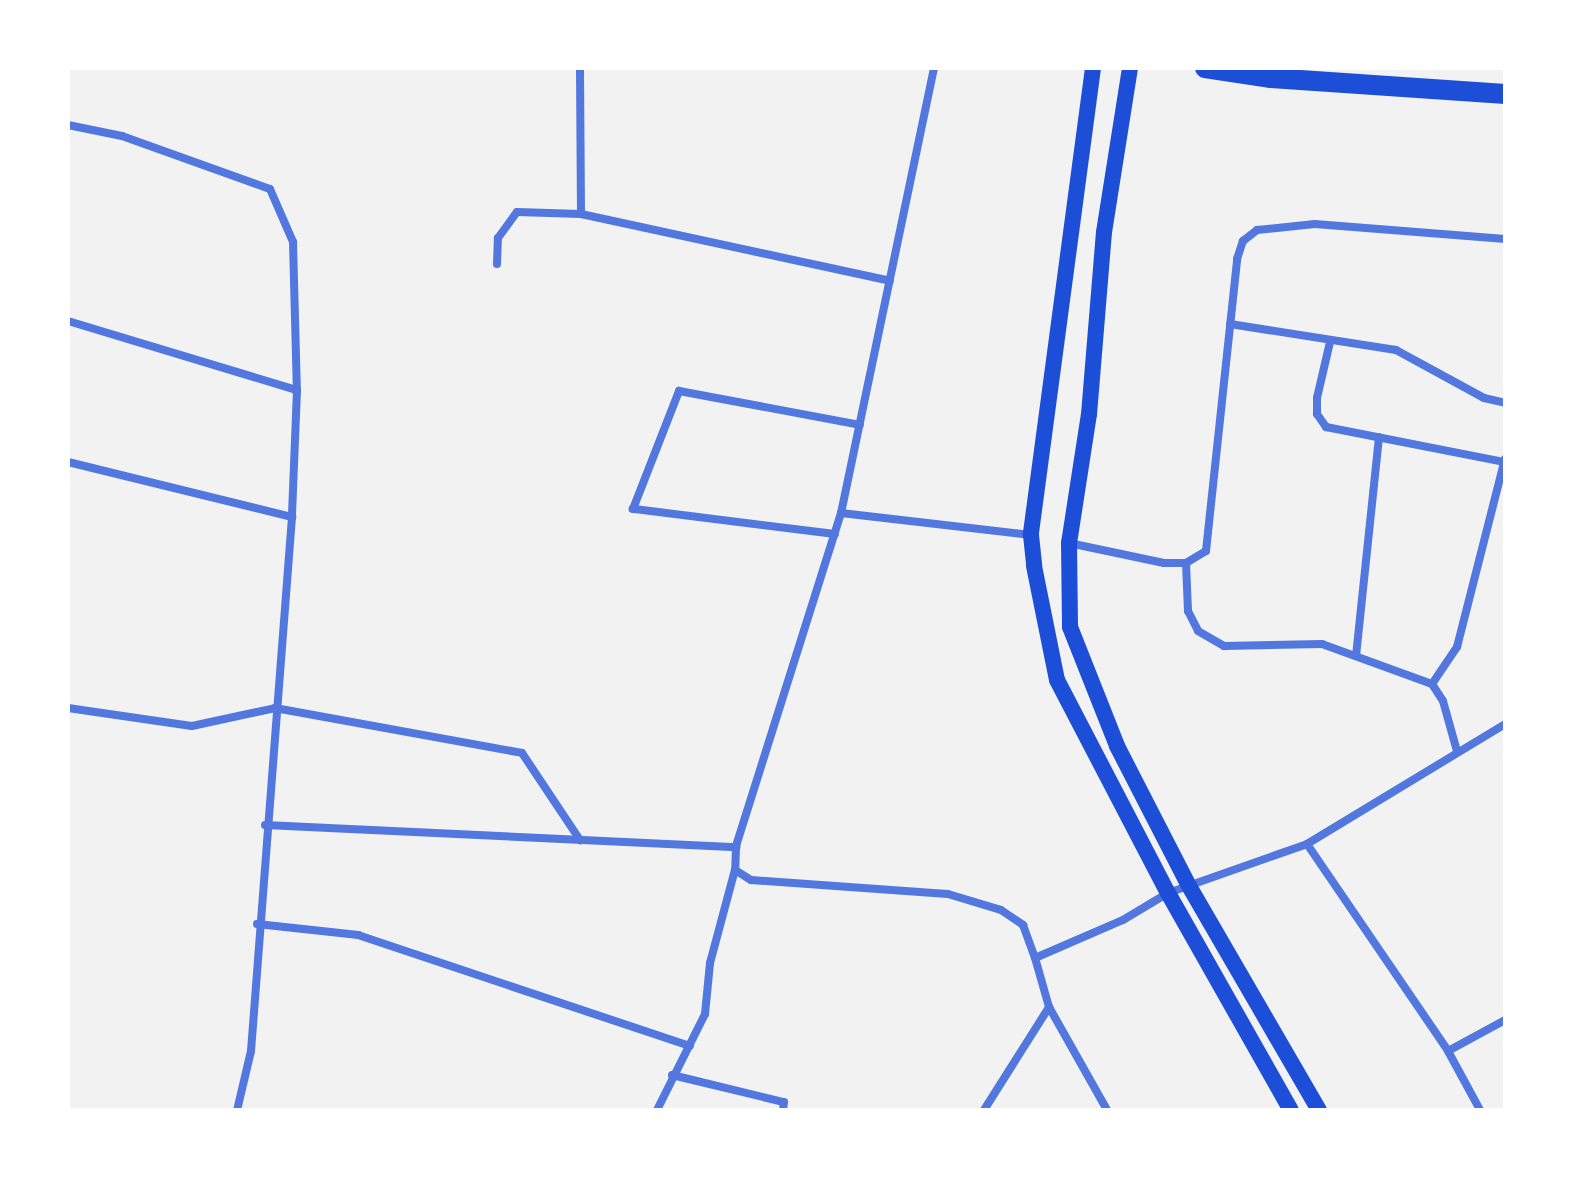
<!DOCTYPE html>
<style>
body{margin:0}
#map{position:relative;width:1573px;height:1178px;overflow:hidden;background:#f2f2f2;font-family:Arial,sans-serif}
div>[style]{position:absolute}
.minor>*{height:8px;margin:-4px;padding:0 4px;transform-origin:4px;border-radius:4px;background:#5277de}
.secondary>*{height:16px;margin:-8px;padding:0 8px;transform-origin:8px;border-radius:8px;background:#1d4ed8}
.trunk>*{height:20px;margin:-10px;padding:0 10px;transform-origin:10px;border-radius:10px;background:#1d4ed8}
span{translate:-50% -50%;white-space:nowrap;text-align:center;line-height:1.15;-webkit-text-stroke:6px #fff;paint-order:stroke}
.frame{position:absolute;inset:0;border:70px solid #fff;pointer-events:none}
</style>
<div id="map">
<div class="minor">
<div style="left:934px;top:68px;width:455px;rotate:101.8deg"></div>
<div style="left:841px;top:513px;width:191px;rotate:6.6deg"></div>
<div style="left:68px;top:125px;width:55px;rotate:11.5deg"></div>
<div style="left:122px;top:136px;width:157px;rotate:19.7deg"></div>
<div style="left:270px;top:189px;width:58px;rotate:66.5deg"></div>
<div style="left:293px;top:242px;width:148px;rotate:88.5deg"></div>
<div style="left:297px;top:390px;width:127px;rotate:92.3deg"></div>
<div style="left:292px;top:517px;width:536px;rotate:94.39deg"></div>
<div style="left:251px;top:1051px;width:61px;rotate:103.3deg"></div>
<div style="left:581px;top:214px;width:316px;rotate:12.2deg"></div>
<div style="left:497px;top:264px;width:26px;rotate:-88deg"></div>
<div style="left:498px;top:238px;width:32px;rotate:-54deg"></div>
<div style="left:517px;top:212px;width:64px;rotate:1.8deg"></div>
<div style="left:581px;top:214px;width:146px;rotate:-90.4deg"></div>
<div style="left:68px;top:321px;width:239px;rotate:16.8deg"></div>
<div style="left:1230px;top:324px;width:168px;rotate:8.9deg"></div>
<div style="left:1396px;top:350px;width:100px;rotate:28.6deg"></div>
<div style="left:1484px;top:398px;width:22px;rotate:13deg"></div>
<div style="left:1330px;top:342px;width:57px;rotate:103.1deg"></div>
<div style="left:1317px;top:398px;width:16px;rotate:90deg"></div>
<div style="left:1317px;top:414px;width:16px;rotate:55deg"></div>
<div style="left:1326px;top:427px;width:181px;rotate:11.1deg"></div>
<div style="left:68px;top:462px;width:231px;rotate:13.8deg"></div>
<div style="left:841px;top:513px;width:350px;rotate:107.5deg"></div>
<div style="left:736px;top:847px;width:23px;rotate:92deg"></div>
<div style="left:735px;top:870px;width:19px;rotate:32deg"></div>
<div style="left:751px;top:880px;width:197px;rotate:4.1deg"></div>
<div style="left:948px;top:894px;width:55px;rotate:16.8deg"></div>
<div style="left:1001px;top:910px;width:27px;rotate:34deg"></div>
<div style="left:1023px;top:925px;width:35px;rotate:70deg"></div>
<div style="left:1035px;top:958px;width:96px;rotate:-23.4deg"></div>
<div style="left:1123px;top:920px;width:52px;rotate:-31deg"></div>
<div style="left:1168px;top:893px;width:147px;rotate:-19.4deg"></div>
<div style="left:1307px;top:844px;width:232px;rotate:-31.2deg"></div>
<div style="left:835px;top:534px;width:204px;rotate:-172.9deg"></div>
<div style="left:633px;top:509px;width:127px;rotate:-68.7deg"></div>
<div style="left:679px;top:391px;width:184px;rotate:10.6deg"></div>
<div style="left:1069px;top:543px;width:97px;rotate:11.9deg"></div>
<div style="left:1164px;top:563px;width:22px"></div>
<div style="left:1186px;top:563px;width:23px;rotate:-31deg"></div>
<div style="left:1206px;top:551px;width:294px;rotate:-83.9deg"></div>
<div style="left:1237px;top:259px;width:19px;rotate:-72deg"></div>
<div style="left:1243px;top:241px;width:18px;rotate:-38deg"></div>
<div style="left:1257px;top:230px;width:58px;rotate:-5.9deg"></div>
<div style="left:1315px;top:224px;width:191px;rotate:4.5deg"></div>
<div style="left:1186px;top:563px;width:48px;rotate:87.6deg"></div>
<div style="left:1188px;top:611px;width:22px;rotate:63deg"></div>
<div style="left:1198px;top:631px;width:30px;rotate:30deg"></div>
<div style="left:1224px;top:646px;width:98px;rotate:-1.2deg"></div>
<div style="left:1322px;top:644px;width:117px;rotate:20deg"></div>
<div style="left:1432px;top:684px;width:20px;rotate:57deg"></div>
<div style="left:1443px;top:701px;width:52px;rotate:74.4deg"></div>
<div style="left:1356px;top:656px;width:220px;rotate:-84deg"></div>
<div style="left:1432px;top:684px;width:45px;rotate:-56deg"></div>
<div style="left:1457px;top:647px;width:194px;rotate:-75.7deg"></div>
<div style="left:68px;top:708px;width:125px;rotate:8.3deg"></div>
<div style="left:192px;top:726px;width:85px;rotate:-12.2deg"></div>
<div style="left:275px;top:708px;width:251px;rotate:10.3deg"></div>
<div style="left:522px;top:753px;width:105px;rotate:56.3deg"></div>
<div style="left:265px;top:825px;width:472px;rotate:2.7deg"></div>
<div style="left:1307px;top:844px;width:250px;rotate:55.7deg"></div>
<div style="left:1448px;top:1051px;width:67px;rotate:61.5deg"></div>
<div style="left:257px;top:924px;width:102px;rotate:6.2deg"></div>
<div style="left:358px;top:935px;width:350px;rotate:18.5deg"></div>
<div style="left:1049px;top:1007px;width:118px;rotate:60.6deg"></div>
<div style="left:1448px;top:1051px;width:65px;rotate:-28.5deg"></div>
<div style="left:672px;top:1075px;width:115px;rotate:13.6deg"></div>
<div style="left:784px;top:1102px;width:8px;rotate:97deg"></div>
<div style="left:657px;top:1110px;width:107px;rotate:-63.4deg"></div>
<div style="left:705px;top:1014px;width:51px;rotate:-84.4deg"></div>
<div style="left:710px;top:963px;width:96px;rotate:-75deg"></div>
<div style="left:984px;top:1110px;width:122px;rotate:-57.7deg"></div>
<div style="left:1049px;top:1007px;width:51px;rotate:-105.9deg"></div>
</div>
<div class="secondary">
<div style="left:1093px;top:68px;width:471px;rotate:97.6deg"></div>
<div style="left:1031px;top:535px;width:31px;rotate:84deg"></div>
<div style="left:1034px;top:566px;width:116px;rotate:78.6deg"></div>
<div style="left:1057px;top:680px;width:240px;rotate:62.5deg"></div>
<div style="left:1168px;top:893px;width:249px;rotate:60.5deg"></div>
<div style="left:1130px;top:68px;width:166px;rotate:99deg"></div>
<div style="left:1104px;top:232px;width:183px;rotate:94.7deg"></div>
<div style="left:1089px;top:414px;width:131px;rotate:98.8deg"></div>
<div style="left:1069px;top:543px;width:84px;rotate:89.3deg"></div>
<div style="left:1070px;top:627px;width:128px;rotate:68.4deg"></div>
<div style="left:1117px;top:746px;width:157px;rotate:62.8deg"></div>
<div style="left:1189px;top:886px;width:259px;rotate:59.9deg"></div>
</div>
<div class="trunk">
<div style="left:1205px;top:68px;width:67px;rotate:8.6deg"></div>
<div style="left:1271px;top:78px;width:235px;rotate:3.9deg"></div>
</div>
<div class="frame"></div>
</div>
